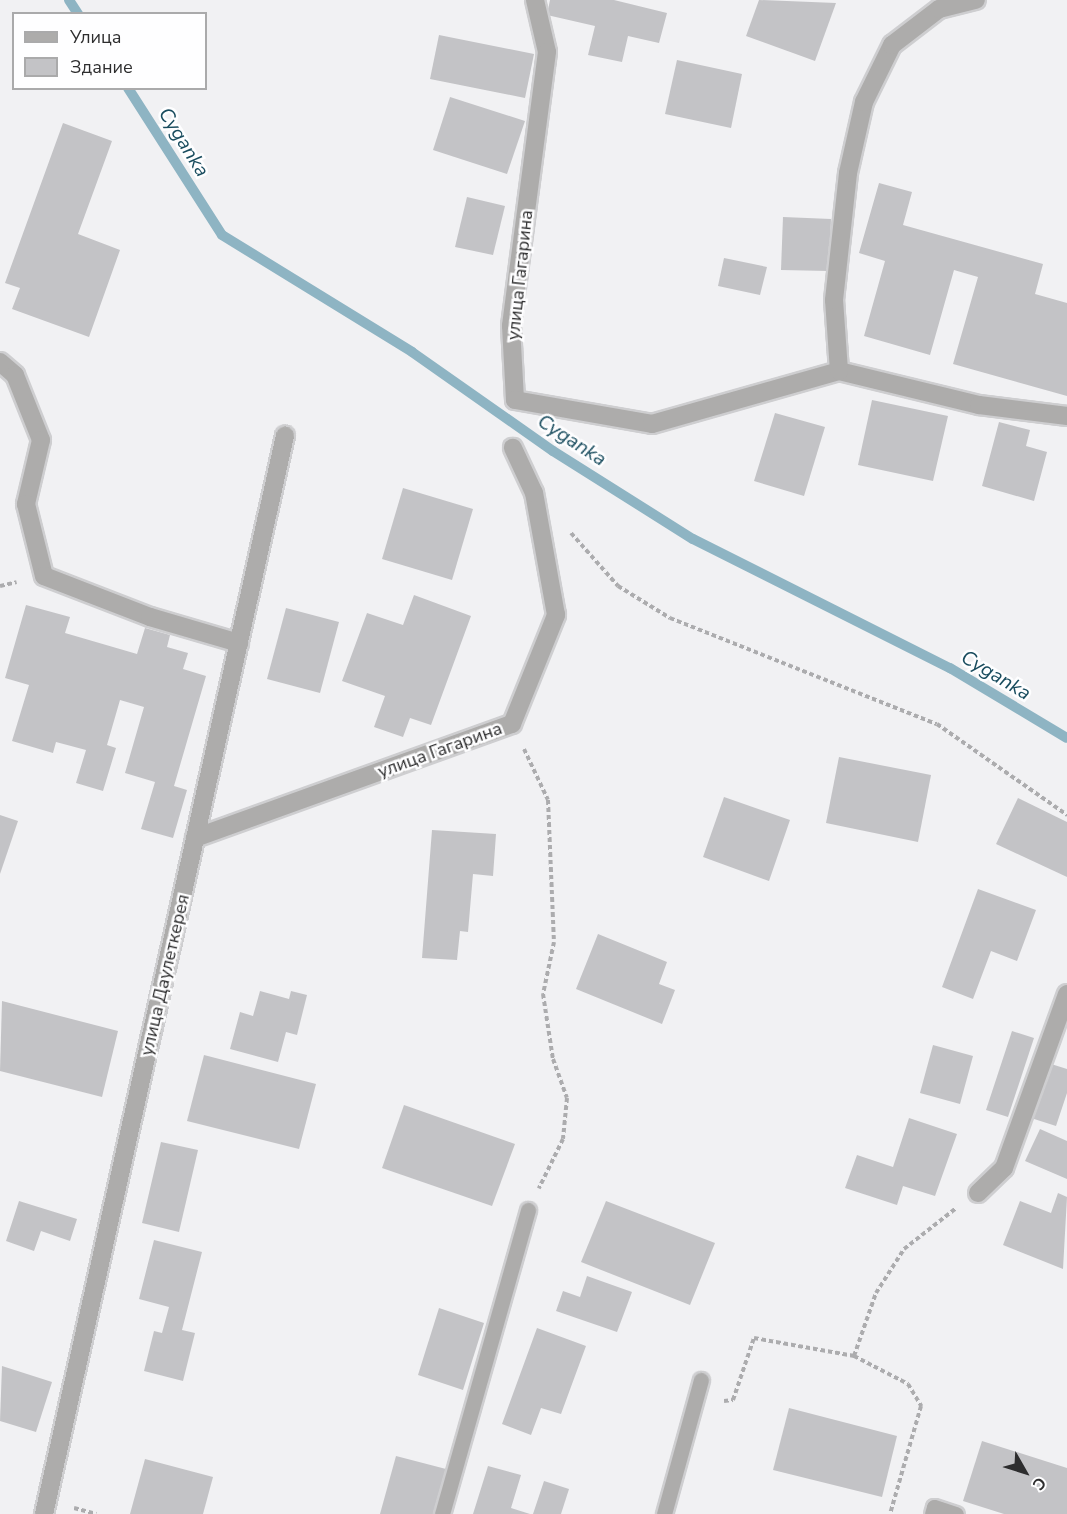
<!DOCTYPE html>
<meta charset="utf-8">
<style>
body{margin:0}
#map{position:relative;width:1067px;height:1514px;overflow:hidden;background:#f1f1f3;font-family:"Nunito Sans",sans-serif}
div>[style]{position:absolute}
.stream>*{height:10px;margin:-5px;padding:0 5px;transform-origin:5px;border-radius:5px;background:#8eb4c3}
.building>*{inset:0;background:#c3c3c6}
.path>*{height:4px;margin-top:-2px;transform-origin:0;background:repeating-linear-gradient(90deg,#acacae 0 4.5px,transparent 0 7.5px)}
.roads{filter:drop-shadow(2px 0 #ceced0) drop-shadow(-2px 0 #ceced0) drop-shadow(0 2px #ceced0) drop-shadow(0 -2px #ceced0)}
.lane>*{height:15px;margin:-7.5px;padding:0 7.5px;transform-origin:7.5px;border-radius:7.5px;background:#adacab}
.street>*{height:18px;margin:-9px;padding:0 9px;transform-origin:9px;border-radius:9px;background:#adacab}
span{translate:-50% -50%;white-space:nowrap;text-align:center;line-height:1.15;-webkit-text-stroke:5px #fefeff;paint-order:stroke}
.street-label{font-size:18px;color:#2d2d2e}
.water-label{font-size:20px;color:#194c5e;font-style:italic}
.legend{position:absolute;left:12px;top:12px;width:195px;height:78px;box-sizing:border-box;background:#fefeff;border:2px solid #aaaaab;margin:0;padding:8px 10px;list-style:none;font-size:18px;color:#2d2d2e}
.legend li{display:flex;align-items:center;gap:12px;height:30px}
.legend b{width:30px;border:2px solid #aaaaab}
.north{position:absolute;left:995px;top:1442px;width:60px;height:60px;-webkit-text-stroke:4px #fefeff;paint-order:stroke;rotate:129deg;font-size:16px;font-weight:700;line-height:24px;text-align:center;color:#2d2d2e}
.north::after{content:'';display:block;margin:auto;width:21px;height:27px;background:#2d2d2e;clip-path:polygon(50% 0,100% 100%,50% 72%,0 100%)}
</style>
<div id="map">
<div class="stream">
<div style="left:69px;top:0;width:17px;rotate:57deg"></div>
<div style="left:128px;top:88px;width:174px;rotate:57.4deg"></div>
<div style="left:222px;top:235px;width:223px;rotate:31.6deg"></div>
<div style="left:412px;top:352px;width:172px;rotate:35.1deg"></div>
<div style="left:553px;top:451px;width:165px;rotate:32.2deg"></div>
<div style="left:693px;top:539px;width:288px;rotate:26.7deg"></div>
<div style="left:950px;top:668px;width:136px;rotate:30.9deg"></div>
</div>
<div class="building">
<div style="clip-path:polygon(550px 0,614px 0,667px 13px,659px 43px,628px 36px,622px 62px,588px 55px,595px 26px,547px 15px)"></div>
<div style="clip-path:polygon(759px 0,836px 3px,815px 61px,746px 36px)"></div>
<div style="clip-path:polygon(439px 35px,534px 54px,525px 98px,430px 79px)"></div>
<div style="clip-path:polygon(677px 60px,742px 74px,731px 128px,665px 114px)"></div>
<div style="clip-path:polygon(450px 97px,525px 121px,507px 174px,433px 150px)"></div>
<div style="clip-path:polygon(63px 123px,112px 141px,78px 234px,120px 250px,89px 337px,12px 309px,20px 288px,5px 283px)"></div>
<div style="clip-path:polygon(879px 183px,912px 192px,903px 225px,1043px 264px,1035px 294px,1067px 303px,1067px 396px,953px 364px,978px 277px,954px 270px,930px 355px,864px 336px,885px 261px,859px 253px)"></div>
<div style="clip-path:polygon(467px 197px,505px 206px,493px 255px,455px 247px)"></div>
<div style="clip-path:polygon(783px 217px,831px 219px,829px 271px,781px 270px)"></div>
<div style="clip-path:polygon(724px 258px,767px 267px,760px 295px,718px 286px)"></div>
<div style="clip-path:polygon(872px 400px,948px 416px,933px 481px,858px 465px)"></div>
<div style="clip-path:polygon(775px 413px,825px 427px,804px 496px,754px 481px)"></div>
<div style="clip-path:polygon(999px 422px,1030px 430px,1026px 446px,1047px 452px,1034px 501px,982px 486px)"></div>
<div style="clip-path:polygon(403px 488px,473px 509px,452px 580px,382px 559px)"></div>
<div style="clip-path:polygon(414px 595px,471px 616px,431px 725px,410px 718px,403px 737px,374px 727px,385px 696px,342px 681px,367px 613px,403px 625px)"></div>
<div style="clip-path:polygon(26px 605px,70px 617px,65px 633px,137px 654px,145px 628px,170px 635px,167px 647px,188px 653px,183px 669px,206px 676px,174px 786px,187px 790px,173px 838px,141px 829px,155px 782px,125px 773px,144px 707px,120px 700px,107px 745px,116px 748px,103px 791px,76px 783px,86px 750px,56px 742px,53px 753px,12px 741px,29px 685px,5px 678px)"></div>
<div style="clip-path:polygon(286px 608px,339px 622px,320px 693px,267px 679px)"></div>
<div style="clip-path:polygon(839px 757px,931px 775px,918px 842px,826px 823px)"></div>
<div style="clip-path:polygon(724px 797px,790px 820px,769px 881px,703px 857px)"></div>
<div style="clip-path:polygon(1018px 798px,1067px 822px,1067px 877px,996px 844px)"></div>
<div style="clip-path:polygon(0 815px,18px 821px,0 874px)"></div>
<div style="clip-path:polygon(432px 830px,496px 834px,493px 876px,473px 874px,468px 932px,460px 931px,457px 960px,422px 958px)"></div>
<div style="clip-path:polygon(978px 889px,1036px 910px,1017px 961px,991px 951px,973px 999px,942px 987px)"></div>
<div style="clip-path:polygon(598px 934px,667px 962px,659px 984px,675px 990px,662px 1024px,576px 989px)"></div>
<div style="clip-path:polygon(260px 991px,289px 999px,291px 991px,307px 995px,297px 1035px,286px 1032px,278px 1062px,230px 1049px,240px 1012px,253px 1016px)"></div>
<div style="clip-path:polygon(2px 1001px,118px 1031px,102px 1097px,0 1071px)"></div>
<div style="clip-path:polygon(1012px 1031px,1034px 1038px,1008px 1117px,986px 1110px)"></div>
<div style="clip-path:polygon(933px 1045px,973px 1056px,960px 1104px,920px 1093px)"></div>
<div style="clip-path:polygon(204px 1055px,316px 1084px,299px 1149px,187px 1121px)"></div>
<div style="clip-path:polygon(1048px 1063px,1067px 1069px,1067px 1093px,1056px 1126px,1031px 1118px)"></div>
<div style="clip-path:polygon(404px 1105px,515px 1144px,492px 1206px,382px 1168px)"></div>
<div style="clip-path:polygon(909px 1118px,957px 1134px,935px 1196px,903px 1186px,897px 1205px,845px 1188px,857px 1155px,893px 1167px)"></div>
<div style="clip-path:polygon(1040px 1129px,1067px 1141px,1067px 1179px,1025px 1161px)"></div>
<div style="clip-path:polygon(161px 1142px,198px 1150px,179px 1232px,142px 1223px)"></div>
<div style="clip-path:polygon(1058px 1193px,1067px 1197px,1063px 1269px,1003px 1245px,1020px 1201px,1051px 1213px)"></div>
<div style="clip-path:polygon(19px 1201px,77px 1219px,70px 1241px,41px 1231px,34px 1251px,6px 1241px)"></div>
<div style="clip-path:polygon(606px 1201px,715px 1243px,690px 1305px,581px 1262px)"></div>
<div style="clip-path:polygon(154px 1240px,202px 1252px,182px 1330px,195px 1333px,183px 1381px,144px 1371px,154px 1331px,162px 1333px,169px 1307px,139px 1299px)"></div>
<div style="clip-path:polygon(587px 1276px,632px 1292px,617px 1332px,556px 1311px,563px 1291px,580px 1297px)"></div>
<div style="clip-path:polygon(439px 1308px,484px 1323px,463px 1390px,418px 1375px)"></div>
<div style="clip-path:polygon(537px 1328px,586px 1346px,561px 1414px,541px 1408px,531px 1435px,502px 1424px)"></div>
<div style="clip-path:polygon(2px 1366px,52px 1382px,36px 1432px,0 1421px)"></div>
<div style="clip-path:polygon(789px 1408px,897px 1436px,882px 1497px,773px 1470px)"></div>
<div style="clip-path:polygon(982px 1441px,1067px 1468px,1067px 1514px,1004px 1514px,963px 1501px)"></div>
<div style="clip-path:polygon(396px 1456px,446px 1469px,434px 1514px,380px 1514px)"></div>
<div style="clip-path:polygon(145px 1459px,213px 1477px,203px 1514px,130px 1514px)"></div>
<div style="clip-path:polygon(488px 1466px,521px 1475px,511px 1508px,530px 1514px,473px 1514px)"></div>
<div style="clip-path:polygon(544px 1481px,569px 1489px,561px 1514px,533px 1514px)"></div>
</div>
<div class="path">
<div style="left:571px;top:533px;width:71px;rotate:48.4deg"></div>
<div style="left:618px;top:586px;width:61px;rotate:31.6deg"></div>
<div style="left:670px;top:618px;width:287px;rotate:21.7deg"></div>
<div style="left:937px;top:724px;width:159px;rotate:35deg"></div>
<div style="left:0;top:586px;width:17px;rotate:-13deg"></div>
<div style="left:524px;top:749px;width:56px;rotate:64.8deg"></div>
<div style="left:548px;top:800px;width:142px;rotate:87.6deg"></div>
<div style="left:554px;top:942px;width:53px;rotate:101.9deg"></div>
<div style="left:543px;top:994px;width:66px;rotate:81.3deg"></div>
<div style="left:553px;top:1059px;width:41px;rotate:70.3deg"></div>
<div style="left:567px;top:1098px;width:41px;rotate:95.6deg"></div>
<div style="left:563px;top:1139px;width:55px;rotate:116.1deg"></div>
<div style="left:854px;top:1356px;width:61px;rotate:27.4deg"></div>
<div style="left:908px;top:1384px;width:26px;rotate:59deg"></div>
<div style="left:921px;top:1406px;width:112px;rotate:106deg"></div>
<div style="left:724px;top:1401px;width:9px;rotate:-6deg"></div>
<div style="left:733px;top:1400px;width:65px;rotate:-71.3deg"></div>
<div style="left:754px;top:1338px;width:102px;rotate:10.2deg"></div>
<div style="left:854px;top:1356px;width:67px;rotate:-70.8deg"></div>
<div style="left:876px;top:1293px;width:52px;rotate:-57.5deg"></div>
<div style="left:904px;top:1249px;width:65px;rotate:-38.1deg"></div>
<div style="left:74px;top:1508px;width:23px;rotate:15deg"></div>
</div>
<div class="roads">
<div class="lane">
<div style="left:442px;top:1514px;width:316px;rotate:-74.2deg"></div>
<div style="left:664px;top:1514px;width:139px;rotate:-74.6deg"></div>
<div style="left:932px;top:1514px;width:7px;rotate:-74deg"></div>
<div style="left:934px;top:1507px;width:23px;rotate:18deg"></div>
</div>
<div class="street">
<div style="left:535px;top:0;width:53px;rotate:77deg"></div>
<div style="left:547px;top:52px;width:276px;rotate:97.5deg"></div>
<div style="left:511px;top:326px;width:74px;rotate:86.9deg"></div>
<div style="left:515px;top:400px;width:139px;rotate:9.9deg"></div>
<div style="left:652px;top:424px;width:194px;rotate:-15.8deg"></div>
<div style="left:839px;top:371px;width:144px;rotate:13.7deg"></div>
<div style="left:979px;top:405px;width:89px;rotate:7.1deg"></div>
<div style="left:0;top:362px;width:20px;rotate:41deg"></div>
<div style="left:15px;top:375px;width:70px;rotate:68.2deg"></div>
<div style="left:41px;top:440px;width:66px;rotate:103.2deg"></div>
<div style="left:26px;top:504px;width:74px;rotate:76deg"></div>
<div style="left:44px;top:576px;width:114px;rotate:21.1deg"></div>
<div style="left:150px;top:617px;width:93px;rotate:16.3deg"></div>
<div style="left:839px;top:371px;width:71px;rotate:-94deg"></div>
<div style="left:834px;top:300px;width:128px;rotate:-83.7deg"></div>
<div style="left:848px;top:173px;width:73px;rotate:-77.3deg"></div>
<div style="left:864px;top:102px;width:64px;rotate:-63.8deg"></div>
<div style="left:892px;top:45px;width:59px;rotate:-37.5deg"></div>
<div style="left:939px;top:9px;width:38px;rotate:-14deg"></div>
<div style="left:195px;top:838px;width:337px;rotate:-19.8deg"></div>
<div style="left:512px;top:724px;width:118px;rotate:-68deg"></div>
<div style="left:556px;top:615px;width:124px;rotate:-100.2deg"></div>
<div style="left:534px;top:493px;width:50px;rotate:-115deg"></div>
<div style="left:978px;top:1193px;width:36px;rotate:-44deg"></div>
<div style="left:1004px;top:1168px;width:185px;rotate:-70.1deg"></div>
<div style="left:44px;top:1514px;width:1105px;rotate:-77.4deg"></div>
</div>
</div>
<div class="street-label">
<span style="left:520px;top:275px;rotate:-84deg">улица Гагарина</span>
<span style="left:440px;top:750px;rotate:-20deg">улица Гагарина</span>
<span style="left:165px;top:975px;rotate:-77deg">улица Даулеткерея</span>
</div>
<div class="water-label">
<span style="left:184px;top:142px;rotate:58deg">Cyganka</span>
<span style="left:572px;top:440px;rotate:33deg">Cyganka</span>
<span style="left:996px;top:675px;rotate:31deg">Cyganka</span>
</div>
<ul class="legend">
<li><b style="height:8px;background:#adacab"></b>Улица</li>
<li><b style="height:16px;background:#c3c3c6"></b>Здание</li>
</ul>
<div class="north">С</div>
</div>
